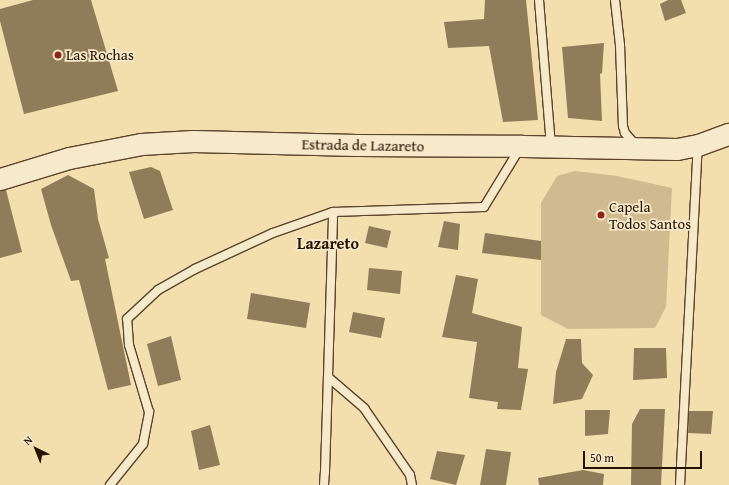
<!DOCTYPE html>
<style>
body{margin:0}
#map{position:relative;width:729px;height:485px;overflow:hidden;background:#f3deae;font-family:"Gentium Book Plus",serif}
div>[style]{position:absolute}
.green>*{inset:0;background:#d0bb90}
.building>*{inset:0;background:#917c5a}
.roads{filter:drop-shadow(1px 0 #5a442c) drop-shadow(-1px 0 #5a442c) drop-shadow(0 1px #5a442c) drop-shadow(0 -1px #5a442c)}
.service>*{height:8px;margin:-4px;padding:0 4px;transform-origin:4px;border-radius:4px;background:#f7eaca}
.tertiary>*{height:21px;margin:-10.5px;padding:0 10.5px;transform-origin:10.5px;border-radius:10.5px;background:#f7eaca}
.dots>*{width:11px;height:11px;translate:-50% -50%;box-sizing:border-box;border:2px solid #f7eaca;border-radius:50%}
span{translate:-50% -50%;white-space:nowrap;text-align:center;line-height:1.15;-webkit-text-stroke:3.5px #f7eaca;paint-order:stroke}
.poi-label{font-size:15px;color:#271100}
.left{translate:0 -50%;text-align:left}
.street-label{font-size:15px;color:#271100}
.neighbourhood-label{font-size:16px;color:#271100;font-weight:700}
.north{position:absolute;left:16px;top:429px;width:40px;height:40px;-webkit-text-stroke:3px #f7eaca;paint-order:stroke;rotate:317deg;font-size:11px;font-weight:700;line-height:16px;text-align:center;color:#271100}
.north::after{content:'';display:block;margin:auto;width:14px;height:18px;background:#271100;clip-path:polygon(50% 0,100% 100%,50% 72%,0 100%)}
.scale{position:absolute;left:583px;top:451px;width:119px;height:18px;box-sizing:border-box;border:2px solid #271100;border-top:0;padding-left:5px;font-size:12px;line-height:14px;white-space:nowrap;color:#271100;-webkit-text-stroke:3px #f7eaca;paint-order:stroke}
</style>
<div id="map">
<div class="green">
<div style="clip-path:polygon(575px 171px,617px 176px,672px 188px,666px 307px,655px 328px,568px 329px,541px 315px,541px 203px,557px 176px)"></div>
</div>
<div class="building">
<div style="clip-path:polygon(33px 0,91px 0,118px 91px,24px 114px,0 21px,0 9px)"></div>
<div style="clip-path:polygon(485px 0,526px 0,538px 120px,503px 122px,489px 46px,448px 48px,444px 22px,484px 19px)"></div>
<div style="clip-path:polygon(668px 0,681px 0,686px 13px,665px 21px,660px 4px)"></div>
<div style="clip-path:polygon(604px 43px,602px 73px,600px 74px,602px 121px,568px 118px,562px 47px)"></div>
<div style="clip-path:polygon(151px 167px,160px 171px,173px 210px,144px 219px,129px 172px)"></div>
<div style="clip-path:polygon(68px 175px,94px 189px,98px 219px,109px 258px,105px 259px,131px 385px,108px 390px,79px 280px,71px 281px,51px 225px,41px 189px)"></div>
<div style="clip-path:polygon(6px 190px,22px 252px,0 258px,0 191px)"></div>
<div style="clip-path:polygon(444px 221px,460px 224px,458px 250px,438px 247px)"></div>
<div style="clip-path:polygon(369px 226px,391px 231px,387px 248px,365px 243px)"></div>
<div style="clip-path:polygon(485px 233px,541px 241px,541px 260px,482px 253px)"></div>
<div style="clip-path:polygon(369px 268px,402px 271px,400px 294px,367px 290px)"></div>
<div style="clip-path:polygon(456px 275px,478px 279px,472px 313px,522px 327px,518px 368px,528px 369px,521px 410px,497px 409px,498px 402px,469px 398px,477px 342px,442px 337px)"></div>
<div style="clip-path:polygon(251px 293px,310px 303px,306px 328px,247px 319px)"></div>
<div style="clip-path:polygon(353px 312px,385px 318px,381px 338px,349px 332px)"></div>
<div style="clip-path:polygon(171px 336px,181px 380px,158px 386px,147px 344px)"></div>
<div style="clip-path:polygon(566px 339px,581px 339px,582px 363px,593px 375px,582px 399px,553px 404px,556px 372px)"></div>
<div style="clip-path:polygon(634px 348px,666px 348px,667px 378px,633px 380px)"></div>
<div style="clip-path:polygon(640px 409px,665px 409px,661px 485px,631px 485px,632px 424px)"></div>
<div style="clip-path:polygon(585px 410px,610px 410px,608px 434px,585px 436px)"></div>
<div style="clip-path:polygon(689px 411px,713px 411px,711px 434px,688px 433px)"></div>
<div style="clip-path:polygon(210px 425px,220px 465px,199px 470px,191px 431px)"></div>
<div style="clip-path:polygon(486px 449px,511px 452px,506px 485px,480px 485px)"></div>
<div style="clip-path:polygon(437px 451px,465px 455px,456px 485px,430px 479px)"></div>
<div style="clip-path:polygon(583px 470px,604px 474px,603px 485px,539px 485px,538px 478px)"></div>
</div>
<div class="roads">
<div class="service">
<div style="left:539px;top:0;width:146px;rotate:85.3deg"></div>
<div style="left:615px;top:0;width:45px;rotate:83.7deg"></div>
<div style="left:620px;top:45px;width:81px;rotate:87.9deg"></div>
<div style="left:623px;top:126px;width:7px;rotate:74deg"></div>
<div style="left:625px;top:133px;width:15px;rotate:48deg"></div>
<div style="left:328px;top:377px;width:48px;rotate:40.7deg"></div>
<div style="left:364px;top:408px;width:81px;rotate:55.5deg"></div>
<div style="left:410px;top:475px;width:10px;rotate:79deg"></div>
<div style="left:110px;top:485px;width:53px;rotate:-51.2deg"></div>
<div style="left:143px;top:444px;width:33px;rotate:-79deg"></div>
<div style="left:149px;top:412px;width:70px;rotate:-106.6deg"></div>
<div style="left:129px;top:345px;width:26px;rotate:-94deg"></div>
<div style="left:127px;top:319px;width:42px;rotate:-43.1deg"></div>
<div style="left:158px;top:290px;width:43px;rotate:-29.6deg"></div>
<div style="left:195px;top:269px;width:86px;rotate:-24.8deg"></div>
<div style="left:273px;top:233px;width:64px;rotate:-19.3deg"></div>
<div style="left:324px;top:485px;width:13px;rotate:-86deg"></div>
<div style="left:325px;top:472px;width:260px;rotate:-88.2deg"></div>
<div style="left:333px;top:212px;width:151px;rotate:-1.9deg"></div>
<div style="left:484px;top:207px;width:69px;rotate:-58.6deg"></div>
<div style="left:680px;top:485px;width:339px;rotate:-87deg"></div>
</div>
<div class="tertiary">
<div style="left:0;top:179px;width:72px;rotate:-16.9deg"></div>
<div style="left:69px;top:158px;width:73px;rotate:-11deg"></div>
<div style="left:141px;top:144px;width:52px;rotate:-3.3deg"></div>
<div style="left:193px;top:141px;width:163px;rotate:1.4deg"></div>
<div style="left:356px;top:145px;width:166px;rotate:0.3deg"></div>
<div style="left:522px;top:146px;width:155px;rotate:1.1deg"></div>
<div style="left:677px;top:149px;width:21px;rotate:-11deg"></div>
<div style="left:698px;top:145px;width:33px;rotate:-20deg"></div>
</div>
</div>
<div class="dots">
<div style="left:58px;top:55px;background:#8f2418"></div>
<div style="left:601px;top:215px;background:#8f2418"></div>
</div>
<div class="poi-label">
<span class="left" style="left:66px;top:55px">Las Rochas</span>
<span class="left" style="left:609px;top:215px">Capela<br>Todos Santos</span>
</div>
<div class="street-label">
<span style="left:363px;top:145px;rotate:1deg">Estrada de Lazareto</span>
</div>
<div class="neighbourhood-label">
<span style="left:328px;top:243px">Lazareto</span>
</div>
<div class="north">N</div>
<div class="scale">50 m</div>
</div>
